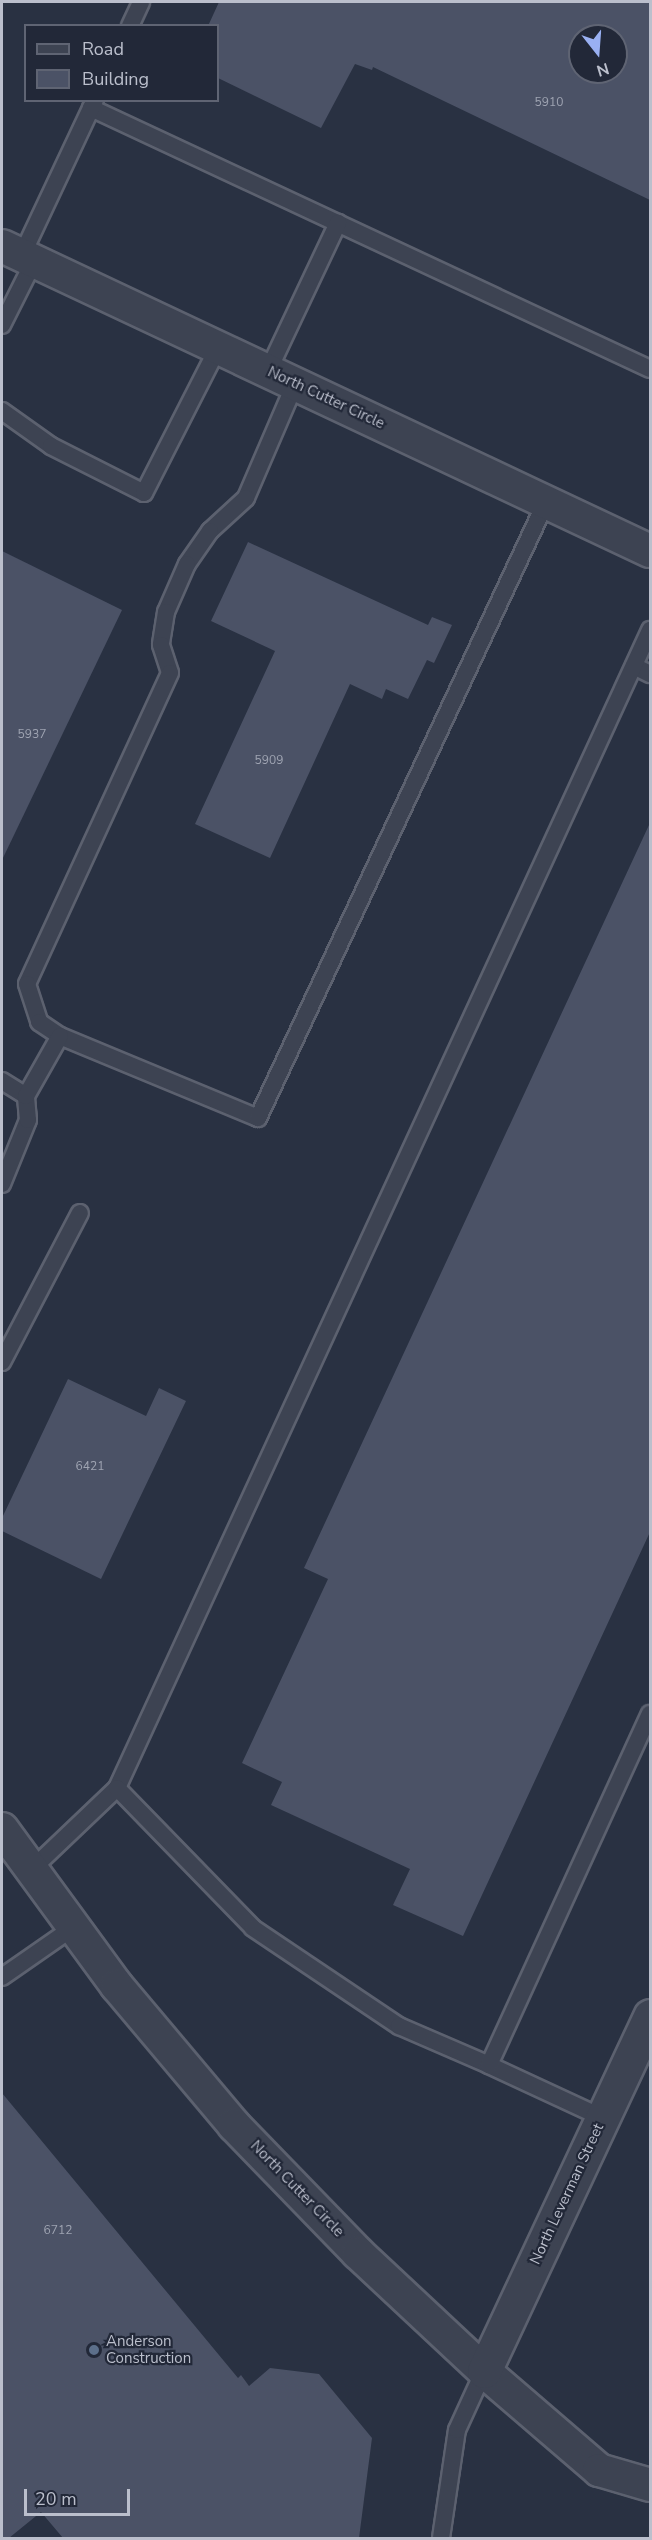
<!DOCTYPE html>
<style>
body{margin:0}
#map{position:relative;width:652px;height:2540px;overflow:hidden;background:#293142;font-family:"Nunito Sans",sans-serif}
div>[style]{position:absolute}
.building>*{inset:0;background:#4b5266}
.roads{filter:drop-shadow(2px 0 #5c616f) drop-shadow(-2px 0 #5c616f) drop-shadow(0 2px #5c616f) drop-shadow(0 -2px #5c616f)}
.service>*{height:16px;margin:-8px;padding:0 8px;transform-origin:8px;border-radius:8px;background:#3d4352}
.minor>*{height:32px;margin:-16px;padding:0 16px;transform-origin:16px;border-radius:16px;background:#3d4352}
.tertiary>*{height:33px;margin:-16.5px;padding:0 16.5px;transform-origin:16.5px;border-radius:16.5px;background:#3d4352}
.dots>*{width:16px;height:16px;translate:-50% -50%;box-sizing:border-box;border:3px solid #222838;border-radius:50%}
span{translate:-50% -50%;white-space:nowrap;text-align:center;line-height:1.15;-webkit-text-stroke:4.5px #222838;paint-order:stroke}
.number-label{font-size:12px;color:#9fa4b2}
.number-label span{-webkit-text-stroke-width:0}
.street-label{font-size:15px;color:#bbbfcc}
.poi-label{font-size:15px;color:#bbbfcc}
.left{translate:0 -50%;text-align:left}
.frame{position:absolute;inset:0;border:3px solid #bbbfcc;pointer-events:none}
.legend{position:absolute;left:24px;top:24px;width:195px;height:78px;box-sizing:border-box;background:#222838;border:2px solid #5f6473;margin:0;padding:8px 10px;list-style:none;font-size:18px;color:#bbbfcc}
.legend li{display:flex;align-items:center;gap:12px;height:30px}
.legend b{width:30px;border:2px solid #5f6473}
.north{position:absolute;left:568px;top:24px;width:60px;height:60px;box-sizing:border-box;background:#222838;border:2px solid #5f6473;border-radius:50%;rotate:163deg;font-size:16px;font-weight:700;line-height:24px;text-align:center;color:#bbbfcc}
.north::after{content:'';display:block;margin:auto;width:21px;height:27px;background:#99b0f2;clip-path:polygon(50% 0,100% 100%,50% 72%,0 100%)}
.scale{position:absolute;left:24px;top:2489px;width:106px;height:27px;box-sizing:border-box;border:3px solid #bbbfcc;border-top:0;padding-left:8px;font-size:18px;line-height:21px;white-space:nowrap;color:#bbbfcc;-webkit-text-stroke:4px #222838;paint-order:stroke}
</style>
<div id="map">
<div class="building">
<div style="clip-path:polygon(evenodd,219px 2px,650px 2px,650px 200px,373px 67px,372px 70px,355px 64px,321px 128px,218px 78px,218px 26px,208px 26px,219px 2px,580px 36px,616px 36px,616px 72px,580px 72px,580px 36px)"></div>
<div style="clip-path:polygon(248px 542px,428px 625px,432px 617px,452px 625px,434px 663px,427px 660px,408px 699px,386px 689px,382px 699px,350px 684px,270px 858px,195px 824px,275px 651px,211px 621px)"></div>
<div style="clip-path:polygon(2px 551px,122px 610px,2px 860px)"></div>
<div style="clip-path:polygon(649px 825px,650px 1532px,463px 1936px,393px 1905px,410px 1869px,271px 1805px,282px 1782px,242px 1763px,328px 1579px,304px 1568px)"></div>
<div style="clip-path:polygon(68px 1379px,146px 1416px,159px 1388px,186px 1401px,101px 1579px,2px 1531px,2px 1518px)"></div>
<div style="clip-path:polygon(2px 2093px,238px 2378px,241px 2375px,249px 2386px,270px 2368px,319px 2374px,372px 2438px,359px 2538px,63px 2538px,41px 2512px,9px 2538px,2px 2538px)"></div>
</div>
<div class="roads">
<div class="service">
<div style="left:130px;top:26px;width:26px;rotate:-65deg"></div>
<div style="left:91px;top:108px;width:617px;rotate:25.03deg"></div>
<div style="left:22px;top:255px;width:171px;rotate:-64.8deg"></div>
<div style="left:2px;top:325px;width:72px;rotate:-63.4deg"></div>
<div style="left:268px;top:371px;width:164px;rotate:-64.7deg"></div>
<div style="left:295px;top:384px;width:124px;rotate:113.3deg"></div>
<div style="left:246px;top:498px;width:49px;rotate:137.5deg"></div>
<div style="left:210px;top:531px;width:40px;rotate:124.9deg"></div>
<div style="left:187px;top:564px;width:52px;rotate:113.6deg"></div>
<div style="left:166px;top:612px;width:33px;rotate:99deg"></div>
<div style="left:161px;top:645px;width:29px;rotate:72deg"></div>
<div style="left:170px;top:673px;width:342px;rotate:114.7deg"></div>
<div style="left:27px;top:984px;width:40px;rotate:72deg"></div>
<div style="left:39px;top:1022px;width:25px;rotate:34deg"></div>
<div style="left:60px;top:1036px;width:214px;rotate:22.5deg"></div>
<div style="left:258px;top:1118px;width:680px;rotate:-64.94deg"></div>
<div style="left:2px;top:411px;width:60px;rotate:35.5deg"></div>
<div style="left:51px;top:446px;width:104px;rotate:26.8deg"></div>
<div style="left:144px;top:493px;width:163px;rotate:-63deg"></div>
<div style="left:634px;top:666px;width:18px;rotate:27deg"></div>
<div style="left:2px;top:1081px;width:28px;rotate:32deg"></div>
<div style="left:2px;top:1184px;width:69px;rotate:-67.9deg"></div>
<div style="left:28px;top:1120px;width:24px;rotate:-95deg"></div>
<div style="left:26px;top:1096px;width:69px;rotate:-60.5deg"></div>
<div style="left:2px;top:1362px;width:168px;rotate:-62.4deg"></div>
<div style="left:117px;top:1788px;width:1275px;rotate:-65.28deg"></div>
<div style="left:32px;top:1869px;width:117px;rotate:-43.6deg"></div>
<div style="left:117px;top:1788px;width:195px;rotate:45.8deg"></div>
<div style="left:253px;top:1928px;width:176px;rotate:33.9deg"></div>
<div style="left:399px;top:2026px;width:98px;rotate:23.4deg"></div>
<div style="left:2px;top:1977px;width:88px;rotate:-34.8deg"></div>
<div style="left:603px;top:2118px;width:126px;rotate:-155.1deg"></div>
<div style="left:489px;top:2065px;width:386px;rotate:-65.4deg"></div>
<div style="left:441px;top:2538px;width:109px;rotate:-81.6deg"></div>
<div style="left:457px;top:2430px;width:65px;rotate:-65.4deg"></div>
</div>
<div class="minor">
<div style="left:2px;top:246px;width:716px;rotate:25.21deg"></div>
<div style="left:2px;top:1829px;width:195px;rotate:53.8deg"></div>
<div style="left:117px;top:1986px;width:182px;rotate:49.9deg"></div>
<div style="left:234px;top:2125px;width:178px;rotate:45.9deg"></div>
<div style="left:358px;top:2253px;width:173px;rotate:43.1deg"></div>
<div style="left:484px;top:2371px;width:152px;rotate:40.7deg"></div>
<div style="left:599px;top:2470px;width:53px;rotate:16.4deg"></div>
</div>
<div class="tertiary">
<div style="left:484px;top:2371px;width:392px;rotate:-64.9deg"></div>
</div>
</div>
<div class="dots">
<div style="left:94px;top:2350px;background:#5c6f8a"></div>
</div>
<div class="number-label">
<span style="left:549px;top:103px">5910</span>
<span style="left:32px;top:735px">5937</span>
<span style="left:269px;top:761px">5909</span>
<span style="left:90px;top:1467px">6421</span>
<span style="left:58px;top:2231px">6712</span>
</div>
<div class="street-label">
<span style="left:326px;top:398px;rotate:25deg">North Cutter Circle</span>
<span style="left:297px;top:2189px;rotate:46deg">North Cutter Circle</span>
<span style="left:567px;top:2194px;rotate:-65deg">North Leverman Street</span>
</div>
<div class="poi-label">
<span class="left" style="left:106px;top:2350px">Anderson<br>Construction</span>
</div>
<div class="frame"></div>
<ul class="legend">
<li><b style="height:8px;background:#3d4352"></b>Road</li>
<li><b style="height:16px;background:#4b5266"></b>Building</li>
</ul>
<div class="north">N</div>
<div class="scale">20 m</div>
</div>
